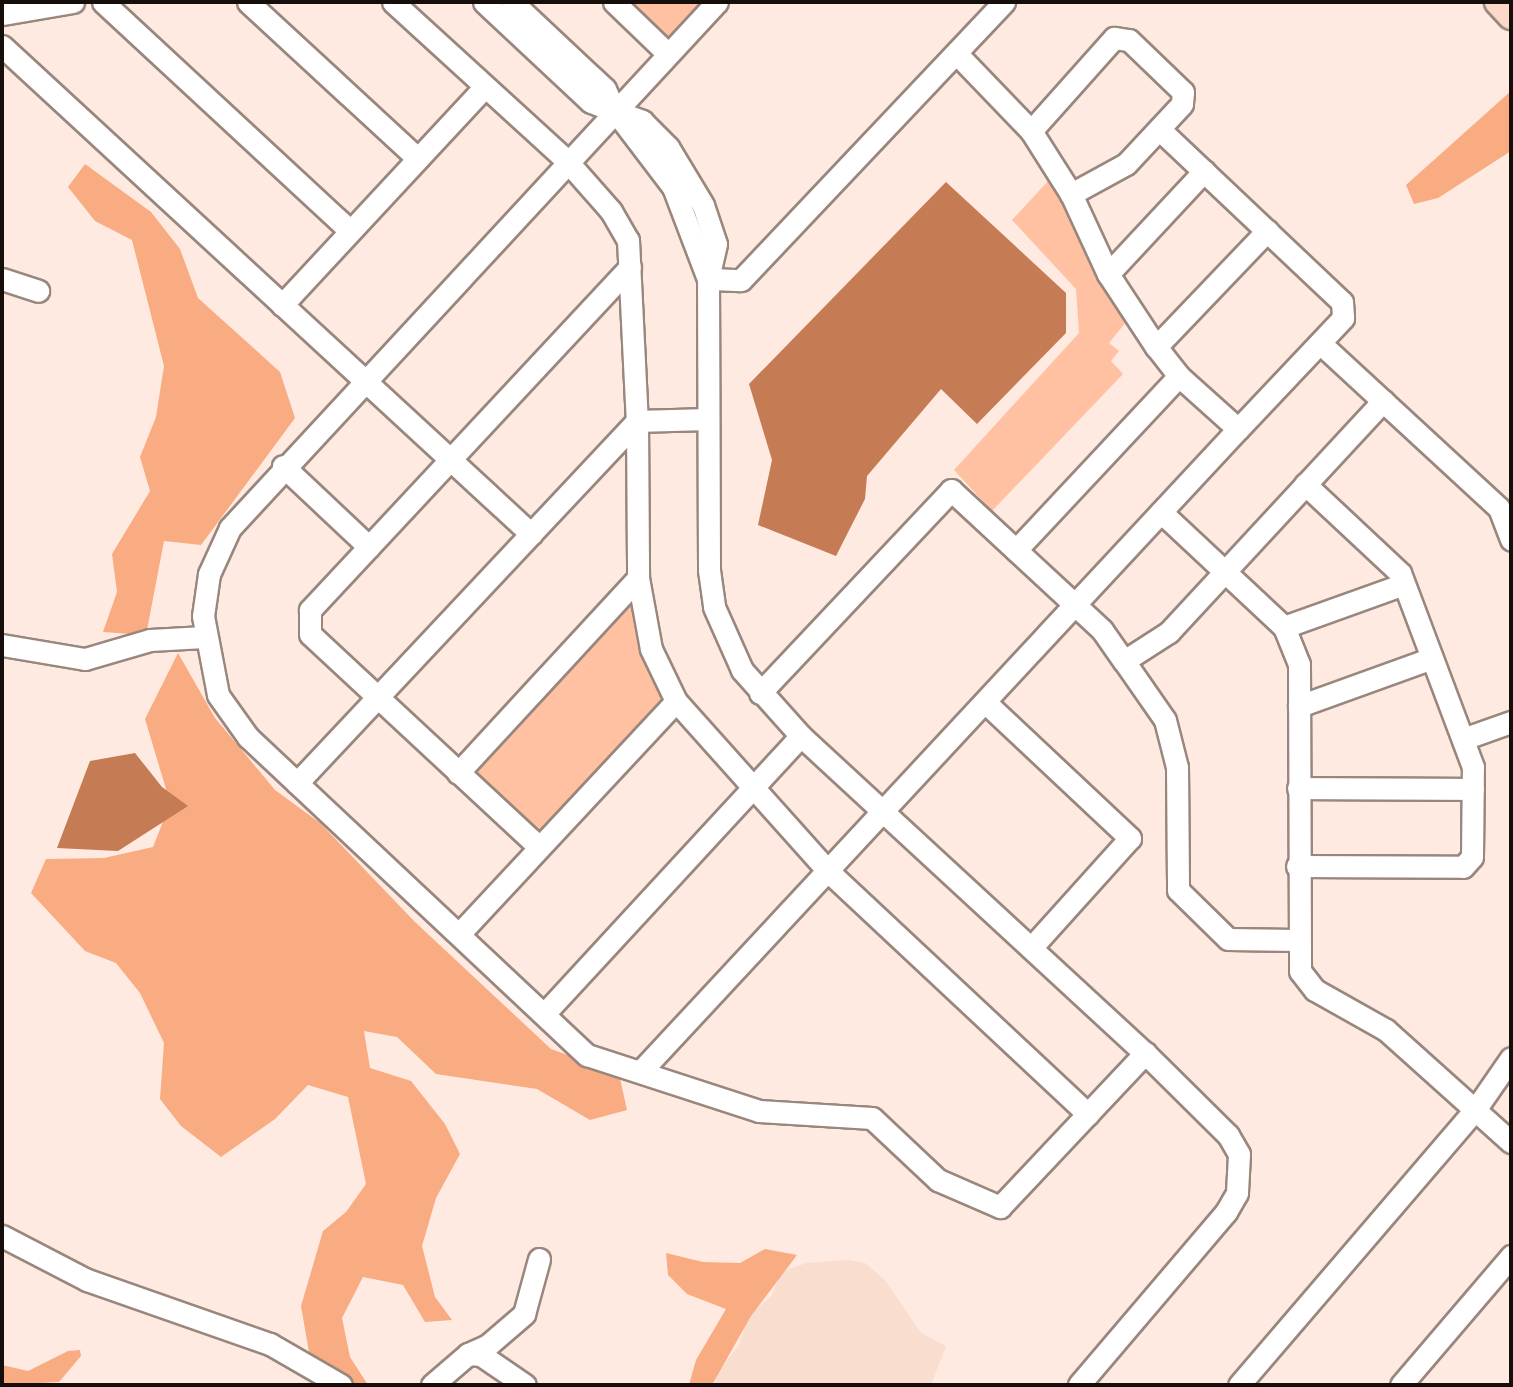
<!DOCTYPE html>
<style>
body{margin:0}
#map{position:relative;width:1513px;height:1387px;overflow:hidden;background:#feeae0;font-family:Jost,sans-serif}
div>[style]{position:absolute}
.built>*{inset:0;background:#f9ddcf}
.green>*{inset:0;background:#ffc1a1}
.forest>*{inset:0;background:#f9ab82}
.water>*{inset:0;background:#c57b53}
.roads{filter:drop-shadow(2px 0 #99877e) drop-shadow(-2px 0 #99877e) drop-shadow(0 2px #99877e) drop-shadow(0 -2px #99877e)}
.minor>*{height:21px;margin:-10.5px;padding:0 10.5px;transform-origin:10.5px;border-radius:10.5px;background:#fff}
.major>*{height:26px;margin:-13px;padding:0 13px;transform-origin:13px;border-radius:13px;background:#fbd8c7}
span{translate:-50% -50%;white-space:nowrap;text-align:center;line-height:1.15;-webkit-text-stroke:7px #fffbf9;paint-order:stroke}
.frame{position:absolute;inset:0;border:4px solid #150e0b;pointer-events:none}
</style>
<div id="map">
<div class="built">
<div style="clip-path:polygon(846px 1260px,865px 1263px,885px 1280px,921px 1333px,946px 1346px,931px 1385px,714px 1385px,718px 1372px,739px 1345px,748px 1317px,772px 1295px,781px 1272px,806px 1263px)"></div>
</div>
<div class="green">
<div style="clip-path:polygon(625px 2px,705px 2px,670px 40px)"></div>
<div style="clip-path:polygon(1050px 179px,1126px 322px,1109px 343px,1119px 351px,1111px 361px,1123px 374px,992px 511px,954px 470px,1079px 333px,1076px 289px,1012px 220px)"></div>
<div style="clip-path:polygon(623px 606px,631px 607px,663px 700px,542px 830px,531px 828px,474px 775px,473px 769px)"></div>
</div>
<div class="forest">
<div style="clip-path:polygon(1511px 91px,1511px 151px,1438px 198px,1414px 204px,1406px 185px)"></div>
<div style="clip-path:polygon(85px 164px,151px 212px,180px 249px,198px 298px,280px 372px,295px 418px,201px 545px,164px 541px,146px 635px,103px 632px,117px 592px,112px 554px,150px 491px,140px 457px,156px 417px,164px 366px,132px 240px,95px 221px,68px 187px)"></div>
<div style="clip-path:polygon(178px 653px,215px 718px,275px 790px,320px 823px,415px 922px,551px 1049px,619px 1074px,627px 1110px,590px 1120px,537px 1089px,436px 1074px,397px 1037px,364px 1031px,370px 1068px,411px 1081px,445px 1124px,460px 1154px,436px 1198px,422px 1246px,435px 1297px,452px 1320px,425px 1322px,403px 1285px,363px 1277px,342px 1318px,350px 1357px,368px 1385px,347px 1385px,309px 1352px,301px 1306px,323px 1231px,346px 1212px,366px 1184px,348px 1097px,308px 1085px,275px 1119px,221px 1157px,181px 1126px,160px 1099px,164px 1043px,140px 993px,116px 963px,85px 951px,31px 893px,46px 859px,104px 858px,153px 847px,166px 814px,166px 789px,145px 719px)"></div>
<div style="clip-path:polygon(765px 1249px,797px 1255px,751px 1316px,712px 1385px,689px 1385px,696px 1360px,726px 1309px,687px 1294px,668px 1275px,666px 1253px,703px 1262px,740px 1263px)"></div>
<div style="clip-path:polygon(80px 1350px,81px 1356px,59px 1382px,2px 1385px,2px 1365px,28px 1371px,68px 1351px)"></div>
</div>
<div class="water">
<div style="clip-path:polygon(946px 182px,1066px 293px,1066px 333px,977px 424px,941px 389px,867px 476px,865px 499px,836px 556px,758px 525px,772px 460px,749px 384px)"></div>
<div style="clip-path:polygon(135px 753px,162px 787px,188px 806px,118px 851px,57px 848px,90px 761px)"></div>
</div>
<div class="roads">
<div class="minor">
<div style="left:103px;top:2px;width:337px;rotate:42.8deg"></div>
<div style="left:248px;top:2px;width:231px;rotate:42.7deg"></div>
<div style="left:393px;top:2px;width:234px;rotate:42.4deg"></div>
<div style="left:566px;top:160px;width:68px;rotate:48.6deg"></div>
<div style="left:611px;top:211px;width:34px;rotate:60deg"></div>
<div style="left:628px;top:240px;width:181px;rotate:87.2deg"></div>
<div style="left:637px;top:421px;width:157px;rotate:89.6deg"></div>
<div style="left:638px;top:578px;width:72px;rotate:79.6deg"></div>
<div style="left:651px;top:649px;width:58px;rotate:64.3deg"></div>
<div style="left:676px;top:701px;width:228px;rotate:48.2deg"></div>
<div style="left:828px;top:871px;width:356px;rotate:43.1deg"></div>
<div style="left:484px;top:2px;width:146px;rotate:43.1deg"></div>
<div style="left:591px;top:102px;width:26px;rotate:21deg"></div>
<div style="left:615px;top:111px;width:96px;rotate:52.7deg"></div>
<div style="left:673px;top:187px;width:98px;rotate:69.2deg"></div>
<div style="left:512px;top:2px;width:127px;rotate:43.1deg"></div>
<div style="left:605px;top:89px;width:24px;rotate:66deg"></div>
<div style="left:615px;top:111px;width:29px;rotate:20deg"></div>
<div style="left:642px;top:121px;width:37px;rotate:45deg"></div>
<div style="left:668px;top:147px;width:68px;rotate:58.9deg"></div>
<div style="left:703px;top:205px;width:41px;rotate:71.6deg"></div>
<div style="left:716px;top:244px;width:36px;rotate:103deg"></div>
<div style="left:708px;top:279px;width:291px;rotate:89.8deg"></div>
<div style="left:709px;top:570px;width:37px;rotate:82deg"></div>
<div style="left:714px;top:607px;width:69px;rotate:66deg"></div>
<div style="left:742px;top:670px;width:89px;rotate:48.2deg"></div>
<div style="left:801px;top:736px;width:468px;rotate:42.7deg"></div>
<div style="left:1145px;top:1053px;width:117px;rotate:44.7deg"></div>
<div style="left:1228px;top:1135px;width:22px;rotate:60deg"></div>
<div style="left:1239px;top:1154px;width:39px;rotate:93deg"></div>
<div style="left:1237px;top:1193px;width:22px;rotate:120deg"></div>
<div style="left:1226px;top:1212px;width:227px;rotate:130.4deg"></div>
<div style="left:614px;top:2px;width:75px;rotate:43.9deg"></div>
<div style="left:717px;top:2px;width:717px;rotate:132.8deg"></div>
<div style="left:230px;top:528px;width:51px;rotate:114.5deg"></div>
<div style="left:209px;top:574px;width:42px;rotate:98.1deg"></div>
<div style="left:203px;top:616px;width:80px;rotate:79.2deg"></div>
<div style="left:218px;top:695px;width:52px;rotate:54.5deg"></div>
<div style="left:248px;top:737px;width:465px;rotate:43.2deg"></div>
<div style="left:587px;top:1055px;width:181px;rotate:18deg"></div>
<div style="left:759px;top:1111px;width:113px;rotate:3.5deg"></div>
<div style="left:872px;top:1118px;width:91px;rotate:43.2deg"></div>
<div style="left:938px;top:1180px;width:68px;rotate:23.5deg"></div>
<div style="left:1000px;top:1207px;width:212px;rotate:-46.7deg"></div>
<div style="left:2px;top:14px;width:72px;rotate:-9.6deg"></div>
<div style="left:2px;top:46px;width:720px;rotate:42.69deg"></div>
<div style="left:1159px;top:129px;width:252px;rotate:43.4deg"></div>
<div style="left:1342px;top:302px;width:16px;rotate:86deg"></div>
<div style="left:1343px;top:318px;width:153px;rotate:133.4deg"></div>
<div style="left:1031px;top:131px;width:125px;rotate:-48.3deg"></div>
<div style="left:1114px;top:38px;width:15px;rotate:8deg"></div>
<div style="left:1129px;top:40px;width:75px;rotate:43.9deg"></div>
<div style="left:1183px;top:92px;width:12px;rotate:95deg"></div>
<div style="left:1182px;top:104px;width:82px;rotate:133deg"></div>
<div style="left:1126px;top:164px;width:63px;rotate:151.4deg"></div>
<div style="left:1108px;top:274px;width:141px;rotate:-47deg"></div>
<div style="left:2px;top:279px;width:38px;rotate:18deg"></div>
<div style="left:708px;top:279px;width:33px;rotate:2deg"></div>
<div style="left:741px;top:280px;width:383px;rotate:-46.6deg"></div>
<div style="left:282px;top:305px;width:296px;rotate:-47.1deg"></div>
<div style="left:1320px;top:343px;width:243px;rotate:42.7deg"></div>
<div style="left:1499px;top:508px;width:34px;rotate:69deg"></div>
<div style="left:1156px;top:347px;width:161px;rotate:-46.3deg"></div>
<div style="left:283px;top:466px;width:118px;rotate:43.3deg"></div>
<div style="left:1161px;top:512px;width:168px;rotate:43.1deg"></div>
<div style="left:1284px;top:627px;width:40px;rotate:68deg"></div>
<div style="left:1299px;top:664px;width:307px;rotate:89.8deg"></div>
<div style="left:1300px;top:971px;width:24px;rotate:52deg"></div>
<div style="left:1315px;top:990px;width:81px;rotate:29.4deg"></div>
<div style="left:1386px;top:1030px;width:168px;rotate:41.9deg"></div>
<div style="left:1016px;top:550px;width:238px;rotate:-46.9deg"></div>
<div style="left:1284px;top:627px;width:127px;rotate:-19.7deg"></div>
<div style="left:2px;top:645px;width:84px;rotate:9.6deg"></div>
<div style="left:85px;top:659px;width:68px;rotate:-16.3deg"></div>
<div style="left:150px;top:640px;width:54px;rotate:-3.2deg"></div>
<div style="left:1124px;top:661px;width:72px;rotate:55.2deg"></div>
<div style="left:1165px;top:720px;width:49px;rotate:75.7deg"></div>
<div style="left:1177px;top:767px;width:123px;rotate:89.5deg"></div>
<div style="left:1178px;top:890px;width:70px;rotate:44.4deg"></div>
<div style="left:1228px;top:939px;width:69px;rotate:0.8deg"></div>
<div style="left:760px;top:693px;width:279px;rotate:-46.7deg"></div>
<div style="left:951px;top:490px;width:206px;rotate:42.8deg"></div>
<div style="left:1102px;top:630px;width:38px;rotate:55deg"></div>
<div style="left:1124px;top:661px;width:54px;rotate:-32.8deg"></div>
<div style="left:1169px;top:632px;width:315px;rotate:-47.2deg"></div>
<div style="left:985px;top:702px;width:199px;rotate:43.2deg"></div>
<div style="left:1130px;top:838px;width:148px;rotate:132deg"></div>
<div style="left:1299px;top:706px;width:141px;rotate:-19.8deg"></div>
<div style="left:1463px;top:739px;width:51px;rotate:-19.5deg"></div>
<div style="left:458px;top:773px;width:265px;rotate:-47.3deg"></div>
<div style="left:297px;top:783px;width:497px;rotate:-46.8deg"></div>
<div style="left:637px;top:421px;width:70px;rotate:-1.6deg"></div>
<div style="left:1298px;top:788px;width:175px;rotate:0.3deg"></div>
<div style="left:538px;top:846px;width:311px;rotate:-137.1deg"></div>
<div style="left:310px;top:634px;width:24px;rotate:-90deg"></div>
<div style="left:310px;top:610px;width:469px;rotate:-47deg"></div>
<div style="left:1297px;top:866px;width:166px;rotate:0.3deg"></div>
<div style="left:1463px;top:867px;width:13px;rotate:-48deg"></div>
<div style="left:1472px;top:857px;width:90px;rotate:-89.4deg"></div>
<div style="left:1473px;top:767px;width:207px;rotate:-110.6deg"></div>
<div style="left:1400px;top:573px;width:130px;rotate:-136.9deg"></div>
<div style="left:459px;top:934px;width:318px;rotate:-47deg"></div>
<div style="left:545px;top:1013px;width:377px;rotate:-47.3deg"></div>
<div style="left:640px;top:1072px;width:878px;rotate:-47.08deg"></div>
<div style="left:1238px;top:429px;width:79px;rotate:-138.1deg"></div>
<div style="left:1179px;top:376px;width:37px;rotate:-128deg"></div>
<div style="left:1156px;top:347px;width:87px;rotate:-123.3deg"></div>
<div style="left:1108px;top:274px;width:88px;rotate:-114.8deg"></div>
<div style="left:1071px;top:194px;width:75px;rotate:-122.4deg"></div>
<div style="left:1031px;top:131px;width:107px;rotate:-133.9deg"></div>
<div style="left:2px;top:1236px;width:96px;rotate:27.4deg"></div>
<div style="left:87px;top:1280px;width:194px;rotate:19.3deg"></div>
<div style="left:270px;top:1344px;width:82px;rotate:30deg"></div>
<div style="left:468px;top:1354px;width:22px;rotate:-24deg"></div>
<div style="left:488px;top:1345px;width:48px;rotate:-40.7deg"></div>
<div style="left:524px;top:1314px;width:57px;rotate:-74.7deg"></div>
<div style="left:432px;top:1385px;width:48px;rotate:-40.7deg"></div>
<div style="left:468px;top:1354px;width:13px;rotate:4deg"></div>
<div style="left:481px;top:1355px;width:53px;rotate:34.3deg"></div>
<div style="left:1239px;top:1385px;width:362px;rotate:-49.4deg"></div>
<div style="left:1475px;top:1110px;width:63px;rotate:-55.3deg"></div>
<div style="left:1401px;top:1385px;width:170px;rotate:-49.5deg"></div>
</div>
<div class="major">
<div style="left:1498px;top:2px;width:19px;rotate:47deg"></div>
</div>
</div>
<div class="frame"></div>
</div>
